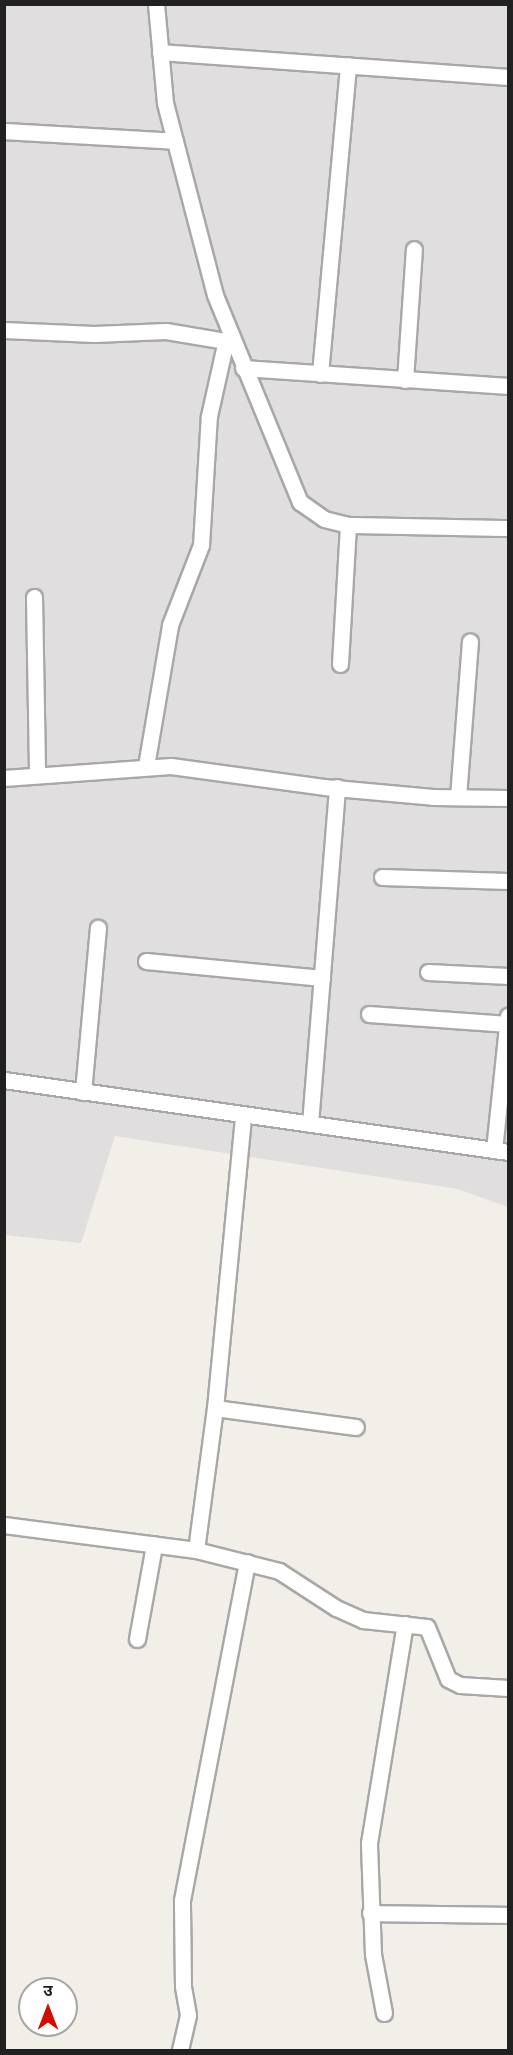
<!DOCTYPE html>
<meta charset="utf-8">
<style>
body{margin:0}
#map{position:relative;width:513px;height:2055px;overflow:hidden;background:#f2efe8;font-family:"Nunito Sans","Noto Sans Devanagari",sans-serif}
div>[style]{position:absolute}
.residential>*{inset:0;background:#e0dede}
.roads{filter:drop-shadow(2px 0 #a8a8a8) drop-shadow(-2px 0 #a8a8a8) drop-shadow(0 2px #a8a8a8) drop-shadow(0 -2px #a8a8a8)}
.street>*{height:15px;margin:-7.5px;padding:0 7.5px;transform-origin:7.5px;border-radius:7.5px;background:#fff}
span{translate:-50% -50%;white-space:nowrap;text-align:center;line-height:1.15;-webkit-text-stroke:4.5px #fff;paint-order:stroke}
.frame{position:absolute;inset:0;border:6px solid #212121;pointer-events:none}
.north{position:absolute;left:18px;top:1977px;width:60px;height:60px;box-sizing:border-box;background:#fff;border:2px solid #a6a6a6;border-radius:50%;rotate:0deg;font-size:16px;font-weight:700;line-height:24px;text-align:center;color:#212121}
.north::after{content:'';display:block;margin:auto;width:21px;height:27px;background:#d30d00;clip-path:polygon(50% 0,100% 100%,50% 72%,0 100%)}
</style>
<div id="map">
<div class="residential">
<div style="clip-path:polygon(4px 5px,508px 5px,508px 1207px,458px 1189px,115px 1136px,81px 1243px,5px 1235px)"></div>
</div>
<div class="roads">
<div class="street">
<div style="left:156px;top:4px;width:99px;rotate:84.8deg"></div>
<div style="left:165px;top:103px;width:198px;rotate:75.4deg"></div>
<div style="left:215px;top:295px;width:224px;rotate:67.7deg"></div>
<div style="left:300px;top:502px;width:29px;rotate:35deg"></div>
<div style="left:324px;top:519px;width:25px;rotate:14deg"></div>
<div style="left:348px;top:525px;width:160px;rotate:1.1deg"></div>
<div style="left:160px;top:52px;width:349px;rotate:4.1deg"></div>
<div style="left:4px;top:131px;width:171px;rotate:3.3deg"></div>
<div style="left:4px;top:330px;width:90px;rotate:2.5deg"></div>
<div style="left:94px;top:334px;width:72px;rotate:-2.4deg"></div>
<div style="left:166px;top:331px;width:67px;rotate:9.5deg"></div>
<div style="left:243px;top:368px;width:266px;rotate:3.9deg"></div>
<div style="left:320px;top:374px;width:310px;rotate:-84.8deg"></div>
<div style="left:405px;top:380px;width:131px;rotate:-86.1deg"></div>
<div style="left:34px;top:597px;width:178px;rotate:89deg"></div>
<div style="left:340px;top:664px;width:139px;rotate:-86.7deg"></div>
<div style="left:146px;top:766px;width:143px;rotate:-80.3deg"></div>
<div style="left:170px;top:625px;width:86px;rotate:-68.8deg"></div>
<div style="left:201px;top:545px;width:129px;rotate:-86.5deg"></div>
<div style="left:209px;top:416px;width:78px;rotate:-77.4deg"></div>
<div style="left:4px;top:778px;width:167px;rotate:-4.1deg"></div>
<div style="left:171px;top:766px;width:154px;rotate:7.8deg"></div>
<div style="left:324px;top:787px;width:109px;rotate:5.2deg"></div>
<div style="left:433px;top:797px;width:75px;rotate:0.8deg"></div>
<div style="left:458px;top:797px;width:156px;rotate:-85.6deg"></div>
<div style="left:382px;top:877px;width:126px;rotate:1.8deg"></div>
<div style="left:146px;top:961px;width:177px;rotate:5.5deg"></div>
<div style="left:428px;top:972px;width:80px;rotate:2.9deg"></div>
<div style="left:369px;top:1014px;width:139px;rotate:4.1deg"></div>
<div style="left:4px;top:1080px;width:509px;rotate:8.13deg"></div>
<div style="left:83px;top:1092px;width:165px;rotate:-84.8deg"></div>
<div style="left:310px;top:1124px;width:338px;rotate:-85.4deg"></div>
<div style="left:494px;top:1150px;width:135px;rotate:-84deg"></div>
<div style="left:215px;top:1408px;width:142px;rotate:7.7deg"></div>
<div style="left:4px;top:1525px;width:194px;rotate:7.4deg"></div>
<div style="left:196px;top:1550px;width:86px;rotate:14.2deg"></div>
<div style="left:279px;top:1571px;width:68px;rotate:33deg"></div>
<div style="left:336px;top:1608px;width:30px;rotate:24deg"></div>
<div style="left:363px;top:1620px;width:64px;rotate:6.2deg"></div>
<div style="left:427px;top:1627px;width:56px;rotate:68deg"></div>
<div style="left:448px;top:1679px;width:13px;rotate:27deg"></div>
<div style="left:460px;top:1685px;width:48px;rotate:3.6deg"></div>
<div style="left:196px;top:1550px;width:143px;rotate:-82.4deg"></div>
<div style="left:215px;top:1408px;width:292px;rotate:-84.5deg"></div>
<div style="left:137px;top:1639px;width:96px;rotate:-79.7deg"></div>
<div style="left:370px;top:1913px;width:138px;rotate:0.8deg"></div>
<div style="left:384px;top:2013px;width:60px;rotate:-100.6deg"></div>
<div style="left:373px;top:1954px;width:111px;rotate:-92.1deg"></div>
<div style="left:369px;top:1843px;width:222px;rotate:-80.7deg"></div>
<div style="left:180px;top:2050px;width:36px;rotate:-77deg"></div>
<div style="left:188px;top:2015px;width:29px;rotate:-100deg"></div>
<div style="left:183px;top:1986px;width:86px;rotate:-90.7deg"></div>
<div style="left:182px;top:1900px;width:344px;rotate:-79.1deg"></div>
</div>
</div>
<div class="frame"></div>
<div class="north">उ</div>
</div>
